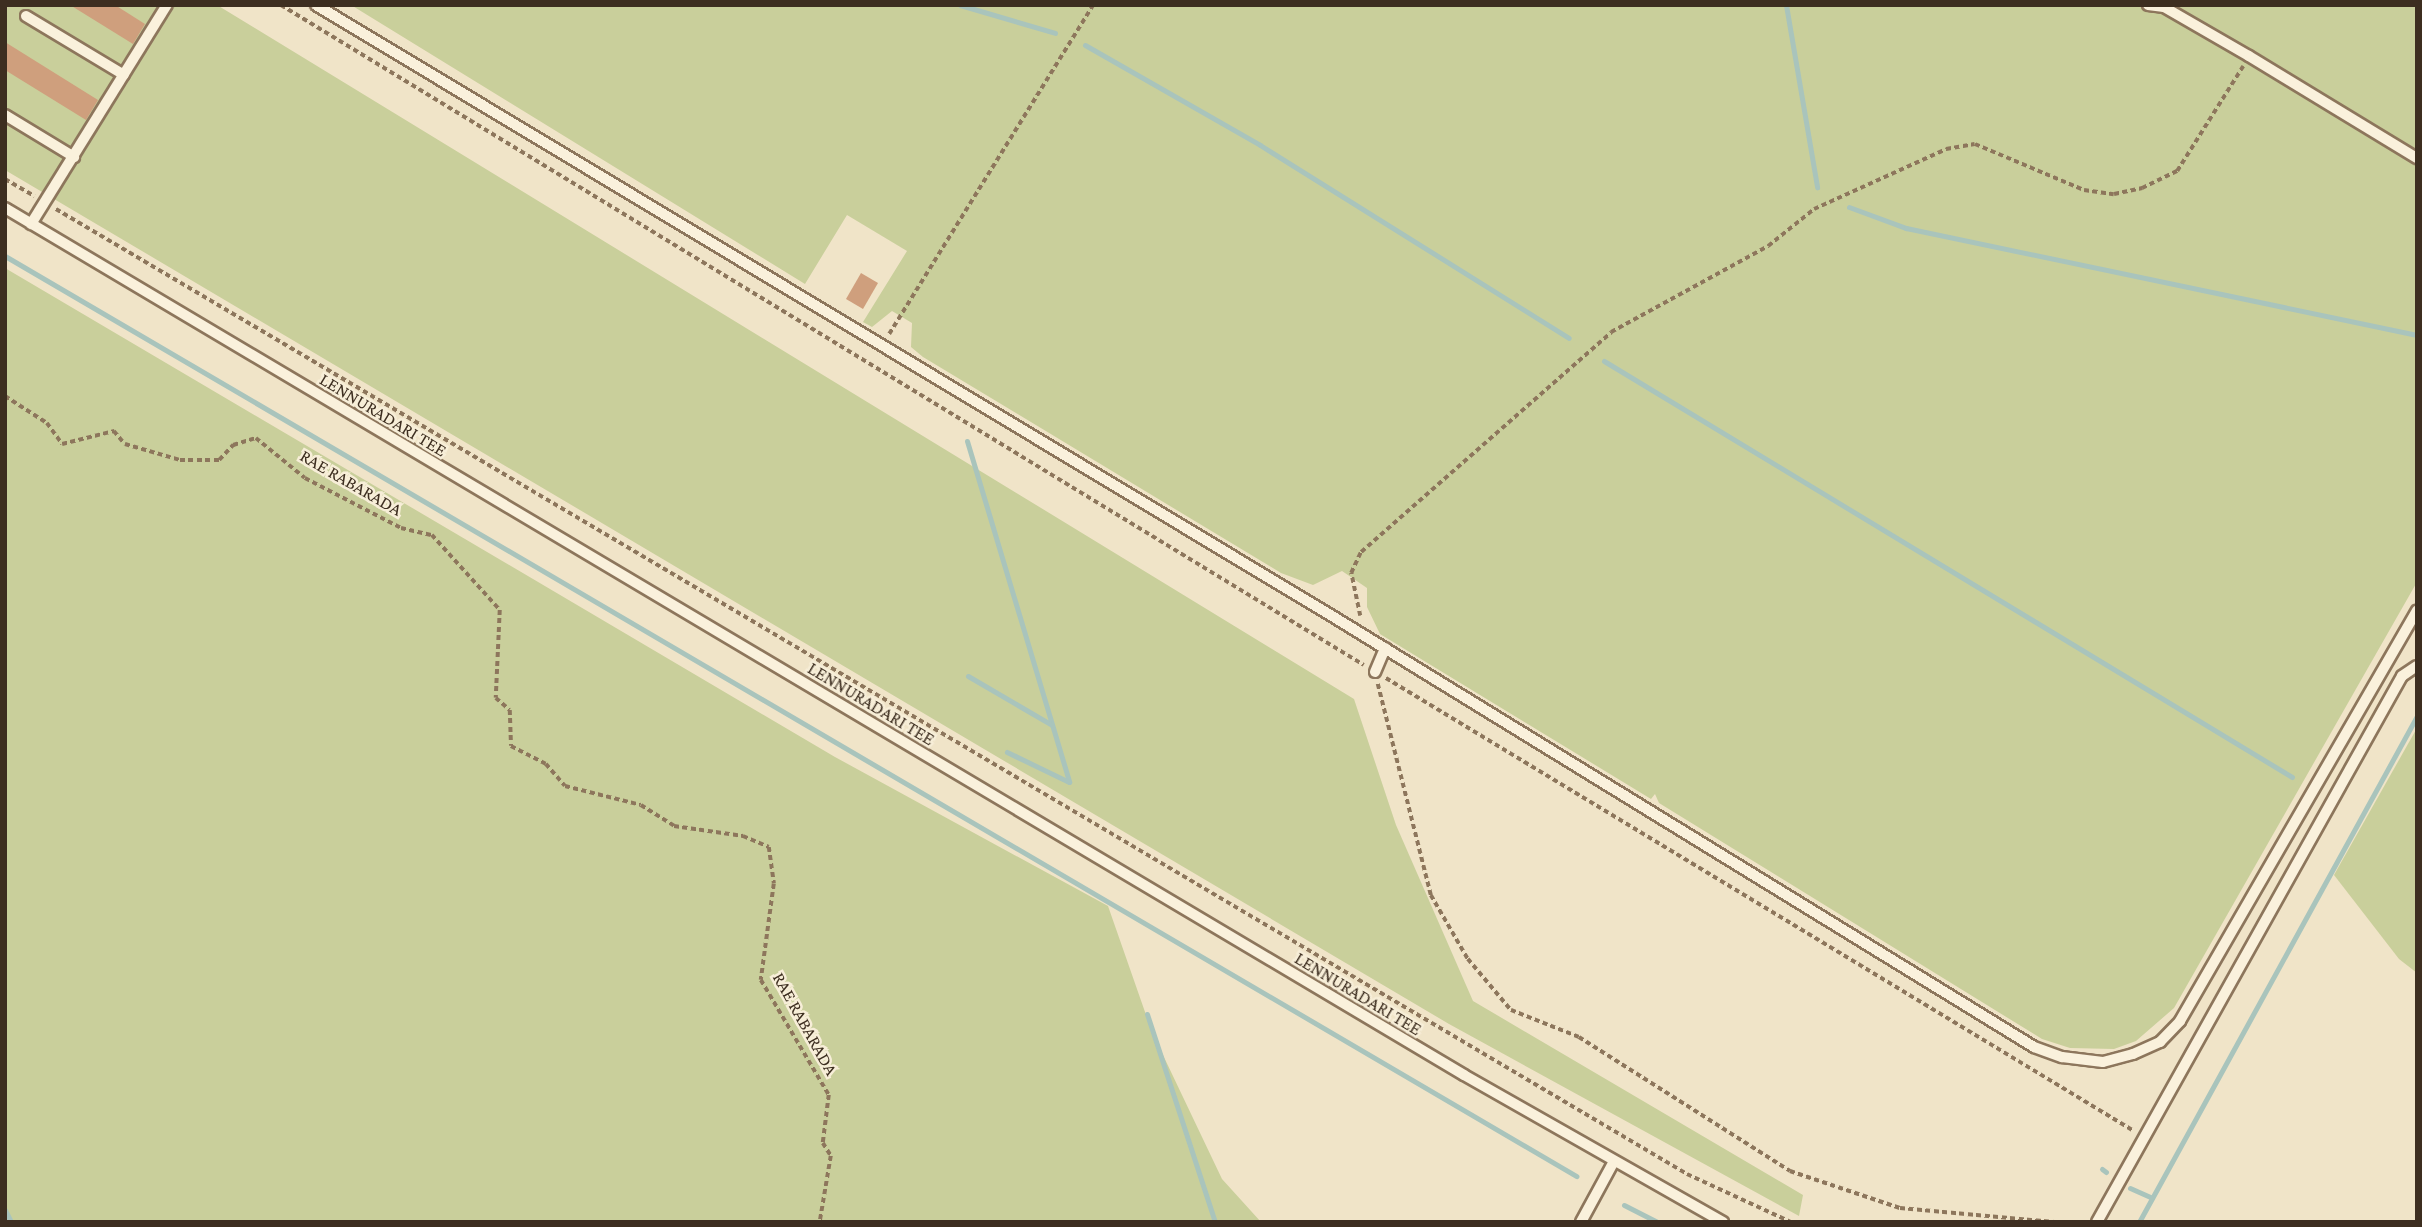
<!DOCTYPE html>
<style>
body{margin:0}
#map{position:relative;width:2422px;height:1227px;overflow:hidden;background:#f0e4c8;font-family:"Crimson Pro",serif}
div>[style]{position:absolute}
.green>*{inset:0;background:#c9cf9b}
.stream>*{height:5px;margin:-2.5px;padding:0 2.5px;transform-origin:2.5px;border-radius:2.5px;background:#a9c4bc}
.building>*{inset:0;background:#cf9f7d}
.path>*{height:3.5px;margin-top:-1.75px;transform-origin:0;background:repeating-linear-gradient(90deg,#8d765c 0 5px,transparent 0 8.5px)}
.roads{filter:drop-shadow(2px 0 #8d765c) drop-shadow(-2px 0 #8d765c) drop-shadow(0 2px #8d765c) drop-shadow(0 -2px #8d765c)}
.service>*{height:10px;margin:-5px;padding:0 5px;transform-origin:5px;border-radius:5px;background:#faf1dc}
span{translate:-50% -50%;white-space:nowrap;text-align:center;line-height:1.15;-webkit-text-stroke:5px #f7eed8;paint-order:stroke}
.street-label{font-size:18px;color:#3d2e20}
.frame{position:absolute;inset:0;border:7px solid #3d2e20;pointer-events:none}
</style>
<div id="map">
<div class="green">
<div style="clip-path:polygon(5px 5px,217px 5px,1354px 699px,1396px 825px,1473px 1001px,1803px 1195px,1799px 1216px,1449px 1024px,5px 170px)"></div>
<div style="clip-path:polygon(351px 5px,2417px 5px,2417px 582px,2174px 1008px,2136px 1041px,2114px 1049px,2070px 1048px,2042px 1039px,1659px 803px,1655px 794px,1651px 799px,1380px 634px,1367px 607px,1367px 588px,1342px 571px,1313px 585px,1281px 573px,923px 357px,911px 347px,912px 323px,892px 311px,872px 327px,863px 322px,907px 251px,847px 215px,805px 284px)"></div>
<div style="clip-path:polygon(5px 268px,835px 757px,1108px 906px,1152px 1032px,1222px 1179px,1261px 1222px,5px 1222px)"></div>
<div style="clip-path:polygon(2417px 728px,2417px 973px,2399px 959px,2334px 875px)"></div>
</div>
<div class="stream">
<div style="left:960px;top:5px;width:99px;rotate:16.4deg"></div>
<div style="left:1786px;top:5px;width:185px;rotate:80.3deg"></div>
<div style="left:1085px;top:45px;width:202px;rotate:29.7deg"></div>
<div style="left:1260px;top:145px;width:364px;rotate:32deg"></div>
<div style="left:1849px;top:207px;width:61px;rotate:20.2deg"></div>
<div style="left:1906px;top:228px;width:522px;rotate:11.83deg"></div>
<div style="left:5px;top:256px;width:1821px;rotate:30.35deg"></div>
<div style="left:1604px;top:361px;width:804px;rotate:31.16deg"></div>
<div style="left:967px;top:441px;width:356px;rotate:73.3deg"></div>
<div style="left:1069px;top:782px;width:69px;rotate:-154.2deg"></div>
<div style="left:968px;top:676px;width:97px;rotate:30.3deg"></div>
<div style="left:1147px;top:1014px;width:219px;rotate:71.9deg"></div>
<div style="left:2102px;top:1169px;width:5px;rotate:37deg"></div>
<div style="left:2130px;top:1188px;width:24px;rotate:24deg"></div>
<div style="left:1624px;top:1205px;width:38px;rotate:27deg"></div>
<div style="left:5px;top:1210px;width:13px;rotate:63deg"></div>
<div style="left:2139px;top:1222px;width:577px;rotate:-61.22deg"></div>
</div>
<div class="building">
<div style="clip-path:polygon(70px 5px,115px 5px,145px 24px,133px 44px)"></div>
<div style="clip-path:polygon(5px 42px,98px 100px,86px 120px,5px 70px)"></div>
<div style="clip-path:polygon(861px 273px,878px 283px,863px 309px,846px 299px)"></div>
</div>
<div class="path">
<div style="left:281px;top:5px;width:1268px;rotate:31.36deg"></div>
<div style="left:5px;top:179px;width:34px;rotate:30deg"></div>
<div style="left:56px;top:209px;width:1895px;rotate:30.61deg"></div>
<div style="left:1687px;top:1174px;width:115px;rotate:24.8deg"></div>
<div style="left:889px;top:334px;width:387px;rotate:-58.2deg"></div>
<div style="left:5px;top:396px;width:50px;rotate:32.7deg"></div>
<div style="left:47px;top:423px;width:26px;rotate:54deg"></div>
<div style="left:62px;top:444px;width:54px;rotate:-14deg"></div>
<div style="left:114px;top:431px;width:17px;rotate:50deg"></div>
<div style="left:125px;top:444px;width:57px;rotate:16.2deg"></div>
<div style="left:180px;top:460px;width:39px"></div>
<div style="left:219px;top:460px;width:21px;rotate:-47deg"></div>
<div style="left:233px;top:445px;width:24px;rotate:-17deg"></div>
<div style="left:256px;top:438px;width:63px;rotate:39.2deg"></div>
<div style="left:305px;top:478px;width:108px;rotate:27.5deg"></div>
<div style="left:401px;top:528px;width:32px;rotate:13deg"></div>
<div style="left:432px;top:535px;width:101px;rotate:47.8deg"></div>
<div style="left:500px;top:610px;width:88px;rotate:92.6deg"></div>
<div style="left:496px;top:698px;width:18px;rotate:41deg"></div>
<div style="left:510px;top:710px;width:36px;rotate:88deg"></div>
<div style="left:511px;top:746px;width:39px;rotate:27deg"></div>
<div style="left:546px;top:764px;width:29px;rotate:49deg"></div>
<div style="left:565px;top:786px;width:78px;rotate:14deg"></div>
<div style="left:641px;top:805px;width:39px;rotate:32deg"></div>
<div style="left:674px;top:826px;width:70px;rotate:8.2deg"></div>
<div style="left:743px;top:836px;width:28px;rotate:23deg"></div>
<div style="left:769px;top:847px;width:37px;rotate:82deg"></div>
<div style="left:774px;top:884px;width:97px;rotate:97.7deg"></div>
<div style="left:761px;top:980px;width:134px;rotate:59.4deg"></div>
<div style="left:829px;top:1095px;width:48px;rotate:97.1deg"></div>
<div style="left:823px;top:1143px;width:15px;rotate:58deg"></div>
<div style="left:831px;top:1156px;width:67px;rotate:99.5deg"></div>
<div style="left:1360px;top:616px;width:44px;rotate:-101.8deg"></div>
<div style="left:1351px;top:573px;width:23px;rotate:-65deg"></div>
<div style="left:1361px;top:552px;width:333px;rotate:-41.3deg"></div>
<div style="left:1611px;top:332px;width:179px;rotate:-28.7deg"></div>
<div style="left:1768px;top:246px;width:59px;rotate:-38.8deg"></div>
<div style="left:1814px;top:209px;width:145px;rotate:-24.4deg"></div>
<div style="left:1946px;top:149px;width:29px;rotate:-10deg"></div>
<div style="left:1975px;top:144px;width:118px;rotate:22.9deg"></div>
<div style="left:2084px;top:190px;width:30px;rotate:8deg"></div>
<div style="left:2114px;top:194px;width:29px;rotate:-12deg"></div>
<div style="left:2142px;top:188px;width:39px;rotate:-26deg"></div>
<div style="left:2177px;top:171px;width:124px;rotate:-57.8deg"></div>
<div style="left:1386px;top:678px;width:874px;rotate:31.2deg"></div>
<div style="left:1378px;top:684px;width:218px;rotate:75.9deg"></div>
<div style="left:1431px;top:895px;width:74px;rotate:60deg"></div>
<div style="left:1468px;top:959px;width:67px;rotate:49.9deg"></div>
<div style="left:1511px;top:1010px;width:73px;rotate:21.7deg"></div>
<div style="left:1579px;top:1037px;width:250px;rotate:32.4deg"></div>
<div style="left:1790px;top:1171px;width:116px;rotate:18.6deg"></div>
<div style="left:1900px;top:1208px;width:155px;rotate:5.2deg"></div>
</div>
<div class="roads">
<div class="service">
<div style="left:316px;top:5px;width:1191px;rotate:31.02deg"></div>
<div style="left:1337px;top:619px;width:818px;rotate:31.55deg"></div>
<div style="left:2034px;top:1047px;width:30px;rotate:20deg"></div>
<div style="left:2062px;top:1057px;width:41px;rotate:7deg"></div>
<div style="left:2103px;top:1062px;width:31px;rotate:-15deg"></div>
<div style="left:2133px;top:1054px;width:30px;rotate:-24deg"></div>
<div style="left:2160px;top:1042px;width:29px;rotate:-46deg"></div>
<div style="left:2180px;top:1021px;width:474px;rotate:-60deg"></div>
<div style="left:2148px;top:5px;width:16px;rotate:7deg"></div>
<div style="left:2164px;top:7px;width:98px;rotate:30deg"></div>
<div style="left:2249px;top:56px;width:197px;rotate:31.3deg"></div>
<div style="left:26px;top:16px;width:114px;rotate:31deg"></div>
<div style="left:5px;top:115px;width:81px;rotate:31.3deg"></div>
<div style="left:5px;top:208px;width:1697px;rotate:30.72deg"></div>
<div style="left:1464px;top:1075px;width:298px;rotate:29.6deg"></div>
<div style="left:31px;top:224px;width:258px;rotate:-58.2deg"></div>
<div style="left:1375px;top:672px;width:26px;rotate:-67deg"></div>
<div style="left:1581px;top:1222px;width:67px;rotate:-61.5deg"></div>
<div style="left:2097px;top:1222px;width:625px;rotate:-60.81deg"></div>
<div style="left:2402px;top:676px;width:18px;rotate:-34deg"></div>
</div>
</div>
<div class="street-label">
<span style="left:383px;top:415px;rotate:31deg">LENNURADARI TEE</span>
<span style="left:351px;top:483px;rotate:30deg">RAE RABARADA</span>
<span style="left:871px;top:704px;rotate:31deg">LENNURADARI TEE</span>
<span style="left:1358px;top:994px;rotate:31deg">LENNURADARI TEE</span>
<span style="left:805px;top:1024px;rotate:61deg">RAE RABARADA</span>
</div>
<div class="frame"></div>
</div>
